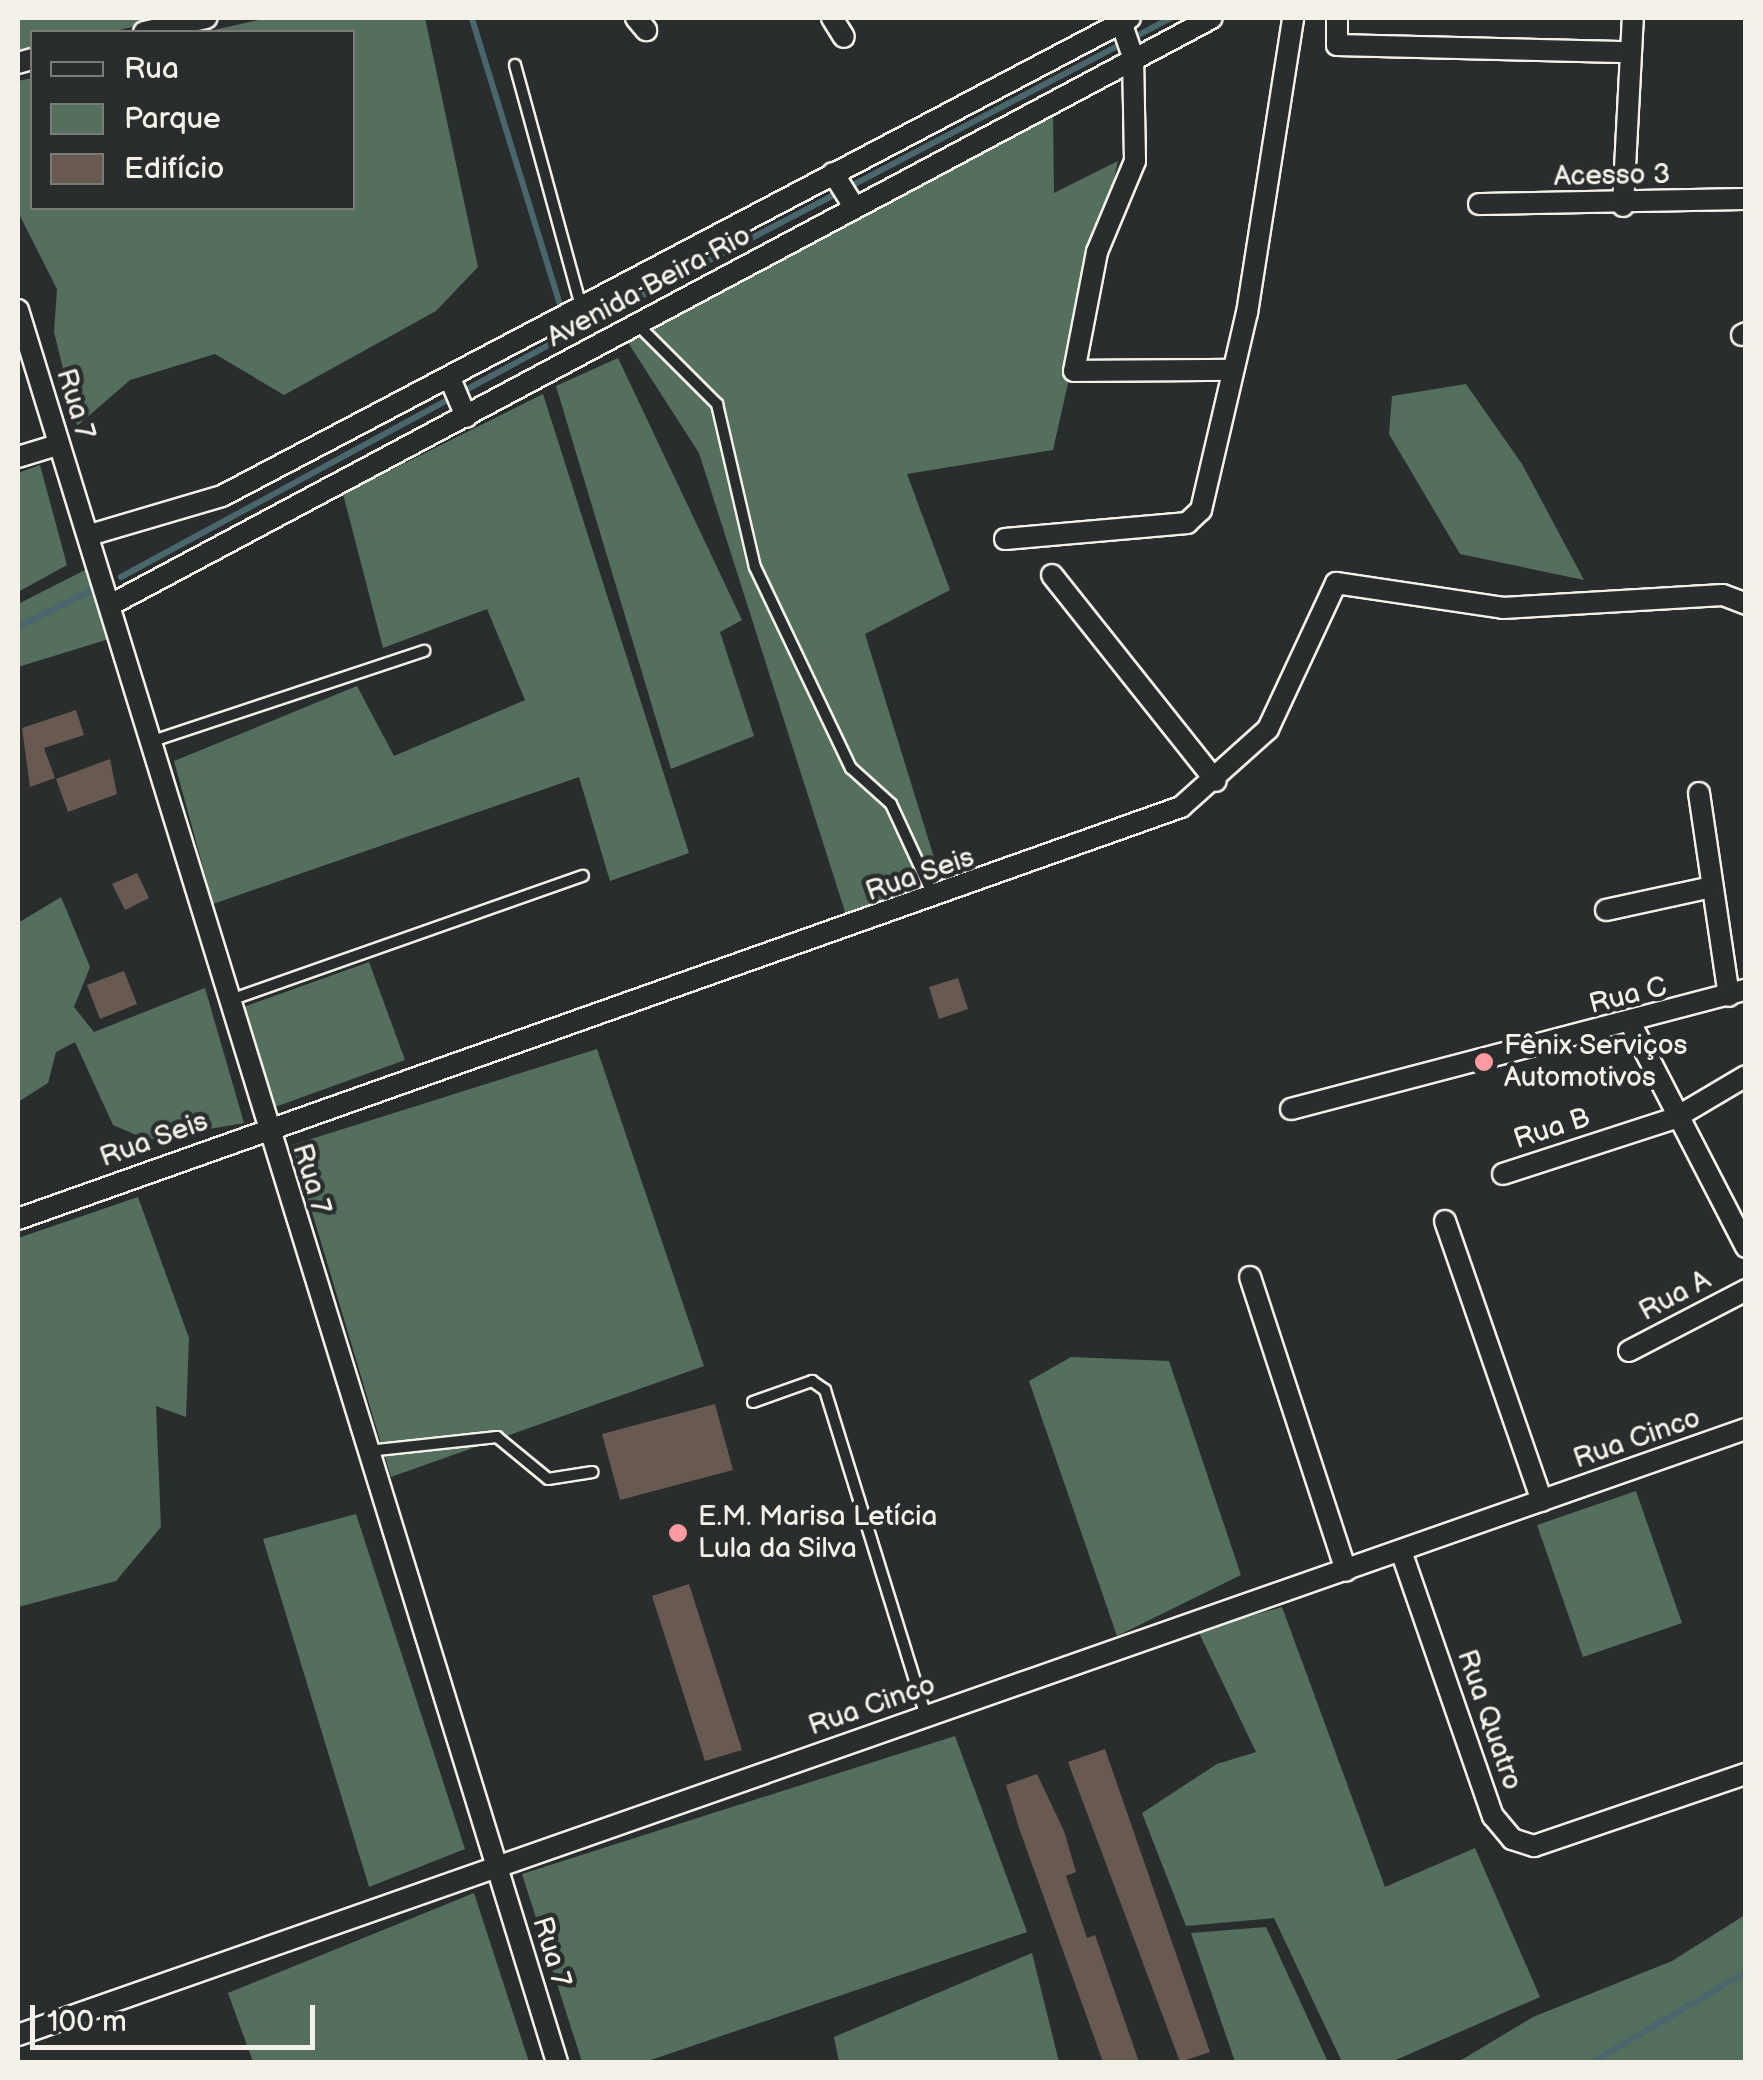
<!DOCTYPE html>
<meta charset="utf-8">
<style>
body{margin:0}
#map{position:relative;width:1763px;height:2080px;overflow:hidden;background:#2a2d2e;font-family:"Balsamiq Sans",sans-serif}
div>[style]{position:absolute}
.green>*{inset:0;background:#546f5e}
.stream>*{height:6px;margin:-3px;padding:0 3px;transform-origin:3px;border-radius:3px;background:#49676c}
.building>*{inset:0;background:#695a51}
.roads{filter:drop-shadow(2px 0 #f4f1e8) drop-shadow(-2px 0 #f4f1e8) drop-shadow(0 2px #f4f1e8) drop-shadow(0 -2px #f4f1e8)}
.service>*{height:10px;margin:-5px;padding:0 5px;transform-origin:5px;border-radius:5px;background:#2a2d2e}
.minor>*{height:20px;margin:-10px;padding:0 10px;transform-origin:10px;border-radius:10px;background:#2a2d2e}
.dots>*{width:28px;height:28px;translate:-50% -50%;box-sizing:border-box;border:5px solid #2a2d2e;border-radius:50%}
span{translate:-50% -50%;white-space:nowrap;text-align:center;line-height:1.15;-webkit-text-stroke:9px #2a2d2e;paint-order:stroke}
.street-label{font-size:28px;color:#f4f1e8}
.poi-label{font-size:28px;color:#f4f1e8}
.left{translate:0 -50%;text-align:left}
.frame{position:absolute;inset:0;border:20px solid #f4f1e8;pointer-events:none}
.legend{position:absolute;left:30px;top:30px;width:325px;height:180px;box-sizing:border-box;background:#2a2d2e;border:2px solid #7b7b78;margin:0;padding:12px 18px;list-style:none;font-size:30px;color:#f4f1e8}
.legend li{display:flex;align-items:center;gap:20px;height:50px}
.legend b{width:50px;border:2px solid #7b7b78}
.scale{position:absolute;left:30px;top:2005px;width:285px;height:45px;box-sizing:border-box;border:5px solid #f4f1e8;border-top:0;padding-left:12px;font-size:30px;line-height:35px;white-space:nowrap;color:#f4f1e8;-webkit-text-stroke:8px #2a2d2e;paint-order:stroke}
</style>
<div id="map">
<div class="green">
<div style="clip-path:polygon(18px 18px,171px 18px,111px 32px,32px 32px,32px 51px,18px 53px)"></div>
<div style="clip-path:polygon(267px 18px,425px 18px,478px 267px,436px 311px,284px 395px,215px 354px,130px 380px,77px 426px,54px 332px,57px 289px,18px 212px,18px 81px,32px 78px,32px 208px,352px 208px,352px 32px,205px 32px)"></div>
<div style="clip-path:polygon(1053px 110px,1054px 193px,1118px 161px,1053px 450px,907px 474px,950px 590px,865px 634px,940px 877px,847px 918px,699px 453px,627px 341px)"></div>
<div style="clip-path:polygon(618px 358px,742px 620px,720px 632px,754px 736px,671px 769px,556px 386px)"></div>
<div style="clip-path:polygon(1466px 384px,1522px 464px,1584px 580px,1460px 554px,1389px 434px,1392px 396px)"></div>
<div style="clip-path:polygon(543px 394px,689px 853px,610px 881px,579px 777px,213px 904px,174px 761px,357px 686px,394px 756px,525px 700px,487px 609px,383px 648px,343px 494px)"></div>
<div style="clip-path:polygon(40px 465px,67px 565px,18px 592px,18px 473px)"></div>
<div style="clip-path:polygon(87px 569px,109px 639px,18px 667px,18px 604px)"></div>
<div style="clip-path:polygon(61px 897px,90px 967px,74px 1007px,94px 1032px,205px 988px,244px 1123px,148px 1140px,113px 1125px,75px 1042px,56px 1052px,48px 1083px,18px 1102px,18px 923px)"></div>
<div style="clip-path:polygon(369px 962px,405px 1060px,275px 1107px,238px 1009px)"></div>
<div style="clip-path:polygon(597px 1049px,704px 1366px,391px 1477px,292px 1145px)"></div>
<div style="clip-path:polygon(138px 1197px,189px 1338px,186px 1417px,156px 1406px,161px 1527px,116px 1581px,18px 1607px,18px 1238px)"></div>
<div style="clip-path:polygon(1071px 1357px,1169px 1361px,1241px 1575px,1117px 1636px,1029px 1381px)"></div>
<div style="clip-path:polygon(1636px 1491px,1682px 1623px,1583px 1657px,1537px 1525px)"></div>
<div style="clip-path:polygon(356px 1514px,465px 1849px,369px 1887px,263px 1539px)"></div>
<div style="clip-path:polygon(1282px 1607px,1385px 1887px,1475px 1848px,1540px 1997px,1391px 2062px,1342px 2062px,1274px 1918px,1186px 1926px,1142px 1813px,1217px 1764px,1256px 1752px,1198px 1631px)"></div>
<div style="clip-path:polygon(955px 1736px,1027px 1932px,645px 2062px,582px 2062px,522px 1874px)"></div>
<div style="clip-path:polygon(474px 1893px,529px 2062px,253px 2062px,228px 1993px)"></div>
<div style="clip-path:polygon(1745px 1915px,1745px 2062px,1458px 2062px,1533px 2017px,1672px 1961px)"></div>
<div style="clip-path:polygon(1266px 1927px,1328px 2062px,1235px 2062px,1191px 1933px)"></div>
<div style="clip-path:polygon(1032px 1953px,1059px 2062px,839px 2062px,834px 2037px)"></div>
</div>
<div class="stream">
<div style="left:569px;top:334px;width:680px;rotate:-27.7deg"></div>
<div style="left:121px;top:577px;width:510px;rotate:-28.48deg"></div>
<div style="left:569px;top:334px;width:331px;rotate:-107.1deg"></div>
<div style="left:18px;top:627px;width:84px;rotate:-26.3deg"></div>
<div style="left:1593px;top:2062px;width:178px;rotate:-30.5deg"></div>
</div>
<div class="building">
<div style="clip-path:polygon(76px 710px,84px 735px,44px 748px,55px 778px,30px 787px,22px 728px)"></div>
<div style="clip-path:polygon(110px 759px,117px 794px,68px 812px,56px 779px)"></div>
<div style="clip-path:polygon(137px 873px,149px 898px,125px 910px,112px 884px)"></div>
<div style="clip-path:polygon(124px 971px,137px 1004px,100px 1019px,87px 985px)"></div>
<div style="clip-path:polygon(958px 978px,968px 1009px,939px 1019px,929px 987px)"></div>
<div style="clip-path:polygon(715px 1404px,733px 1470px,620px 1500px,602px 1434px)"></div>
<div style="clip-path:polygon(689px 1584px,742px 1750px,705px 1761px,652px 1596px)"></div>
<div style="clip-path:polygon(1105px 1749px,1210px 2052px,1180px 2062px,1068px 1762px)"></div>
<div style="clip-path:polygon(1037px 1774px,1064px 1831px,1076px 1872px,1066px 1876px,1087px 1938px,1095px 1935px,1139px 2062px,1103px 2062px,1019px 1828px,1006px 1785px)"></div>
</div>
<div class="roads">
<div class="service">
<div style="left:515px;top:65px;width:250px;rotate:74.7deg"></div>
<div style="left:638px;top:325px;width:112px;rotate:45deg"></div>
<div style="left:717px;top:404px;width:167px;rotate:76.9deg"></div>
<div style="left:755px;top:567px;width:223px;rotate:64.5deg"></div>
<div style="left:851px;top:768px;width:54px;rotate:42deg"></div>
<div style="left:891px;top:804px;width:102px;rotate:65.2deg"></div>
<div style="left:153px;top:741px;width:286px;rotate:-18.4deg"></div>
<div style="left:230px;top:1000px;width:374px;rotate:-19.4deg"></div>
<div style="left:753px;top:1402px;width:63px;rotate:-19.6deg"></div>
<div style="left:812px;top:1381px;width:16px;rotate:35deg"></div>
<div style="left:825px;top:1390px;width:341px;rotate:72.8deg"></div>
<div style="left:368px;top:1451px;width:130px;rotate:-6.2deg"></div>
<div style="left:497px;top:1437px;width:66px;rotate:39.5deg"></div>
<div style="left:548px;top:1479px;width:45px;rotate:-9deg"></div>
</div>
<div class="minor">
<div style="left:636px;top:18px;width:16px;rotate:50deg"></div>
<div style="left:832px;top:18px;width:22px;rotate:58deg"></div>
<div style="left:1337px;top:18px;width:27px;rotate:90deg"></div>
<div style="left:1337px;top:45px;width:293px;rotate:1.4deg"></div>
<div style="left:1121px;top:22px;width:36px;rotate:71deg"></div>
<div style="left:1133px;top:56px;width:105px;rotate:88.9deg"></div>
<div style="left:1135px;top:161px;width:99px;rotate:112.7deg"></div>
<div style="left:1097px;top:252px;width:121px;rotate:100.9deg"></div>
<div style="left:1074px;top:371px;width:158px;rotate:-0.4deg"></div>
<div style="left:144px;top:32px;width:64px;rotate:-12.7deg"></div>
<div style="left:18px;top:63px;width:15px;rotate:-16deg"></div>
<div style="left:833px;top:173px;width:40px;rotate:58deg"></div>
<div style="left:1479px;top:204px;width:267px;rotate:-1.1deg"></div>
<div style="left:1623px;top:206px;width:188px;rotate:-87deg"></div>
<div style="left:18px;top:310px;width:1833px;rotate:72.9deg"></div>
<div style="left:1742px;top:335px;width:4px;rotate:-27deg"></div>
<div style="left:451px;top:381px;width:39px;rotate:67deg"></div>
<div style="left:18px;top:457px;width:41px;rotate:-17.1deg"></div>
<div style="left:93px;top:534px;width:134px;rotate:-16.4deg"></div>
<div style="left:222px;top:496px;width:1026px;rotate:-27.76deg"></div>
<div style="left:1005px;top:539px;width:183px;rotate:-5deg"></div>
<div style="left:1187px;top:523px;width:19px;rotate:-43deg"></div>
<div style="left:1201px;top:510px;width:202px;rotate:-76.9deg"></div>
<div style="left:1247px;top:313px;width:299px;rotate:-81.1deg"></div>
<div style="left:1052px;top:575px;width:263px;rotate:51.5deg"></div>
<div style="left:112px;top:604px;width:1246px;rotate:-28.05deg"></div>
<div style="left:1699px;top:793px;width:205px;rotate:81.6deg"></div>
<div style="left:1606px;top:910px;width:103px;rotate:-12.3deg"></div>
<div style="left:1631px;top:1024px;width:251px;rotate:62.7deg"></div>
<div style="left:1291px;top:1109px;width:470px;rotate:-14.7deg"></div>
<div style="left:1503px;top:1174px;width:181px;rotate:-18deg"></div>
<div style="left:1675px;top:1118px;width:82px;rotate:-30.6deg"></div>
<div style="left:18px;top:1219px;width:1234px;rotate:-19.51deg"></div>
<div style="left:1181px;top:807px;width:117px;rotate:-41.9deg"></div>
<div style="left:1268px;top:729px;width:161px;rotate:-65deg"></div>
<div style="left:1336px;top:583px;width:169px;rotate:8.5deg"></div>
<div style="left:1503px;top:608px;width:220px;rotate:-3.4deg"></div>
<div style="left:1723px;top:595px;width:25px;rotate:21deg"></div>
<div style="left:1445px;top:1221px;width:296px;rotate:70.9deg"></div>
<div style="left:1250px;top:1277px;width:309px;rotate:71.9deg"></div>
<div style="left:1629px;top:1351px;width:132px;rotate:-27.5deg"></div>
<div style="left:1401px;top:1551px;width:281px;rotate:70.9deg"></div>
<div style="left:1493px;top:1816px;width:30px;rotate:50deg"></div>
<div style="left:1512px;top:1839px;width:23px;rotate:18deg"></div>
<div style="left:1534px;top:1846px;width:224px;rotate:-18.8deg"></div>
<div style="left:18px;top:2035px;width:1831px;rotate:-19.33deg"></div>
</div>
</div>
<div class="dots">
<div style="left:1484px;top:1062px;background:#ff9aa2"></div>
<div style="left:678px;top:1533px;background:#ff9aa2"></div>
</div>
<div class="street-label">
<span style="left:1612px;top:176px;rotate:-1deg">Acesso 3</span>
<span style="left:649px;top:287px;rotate:-28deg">Avenida Beira Rio</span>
<span style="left:75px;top:404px;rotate:73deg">Rua 7</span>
<span style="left:920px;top:875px;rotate:-19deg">Rua Seis</span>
<span style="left:1628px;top:996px;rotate:-14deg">Rua C</span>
<span style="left:1552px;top:1129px;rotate:-18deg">Rua B</span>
<span style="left:154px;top:1140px;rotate:-20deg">Rua Seis</span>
<span style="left:311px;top:1179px;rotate:73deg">Rua 7</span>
<span style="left:1675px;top:1296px;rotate:-28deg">Rua A</span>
<span style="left:1637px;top:1439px;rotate:-19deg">Rua Cinco</span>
<span style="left:872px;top:1706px;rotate:-19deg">Rua Cinco</span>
<span style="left:1489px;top:1720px;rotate:71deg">Rua Quatro</span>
<span style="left:551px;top:1952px;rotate:73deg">Rua 7</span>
</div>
<div class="poi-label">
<span class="left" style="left:1504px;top:1062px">Fênix Serviços<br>Automotivos</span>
<span class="left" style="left:698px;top:1533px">E.M. Marisa Letícia<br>Lula da Silva</span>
</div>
<div class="frame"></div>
<ul class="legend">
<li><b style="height:12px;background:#2a2d2e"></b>Rua</li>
<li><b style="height:28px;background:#546f5e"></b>Parque</li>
<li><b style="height:28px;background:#695a51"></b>Edifício</li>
</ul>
<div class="scale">100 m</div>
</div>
